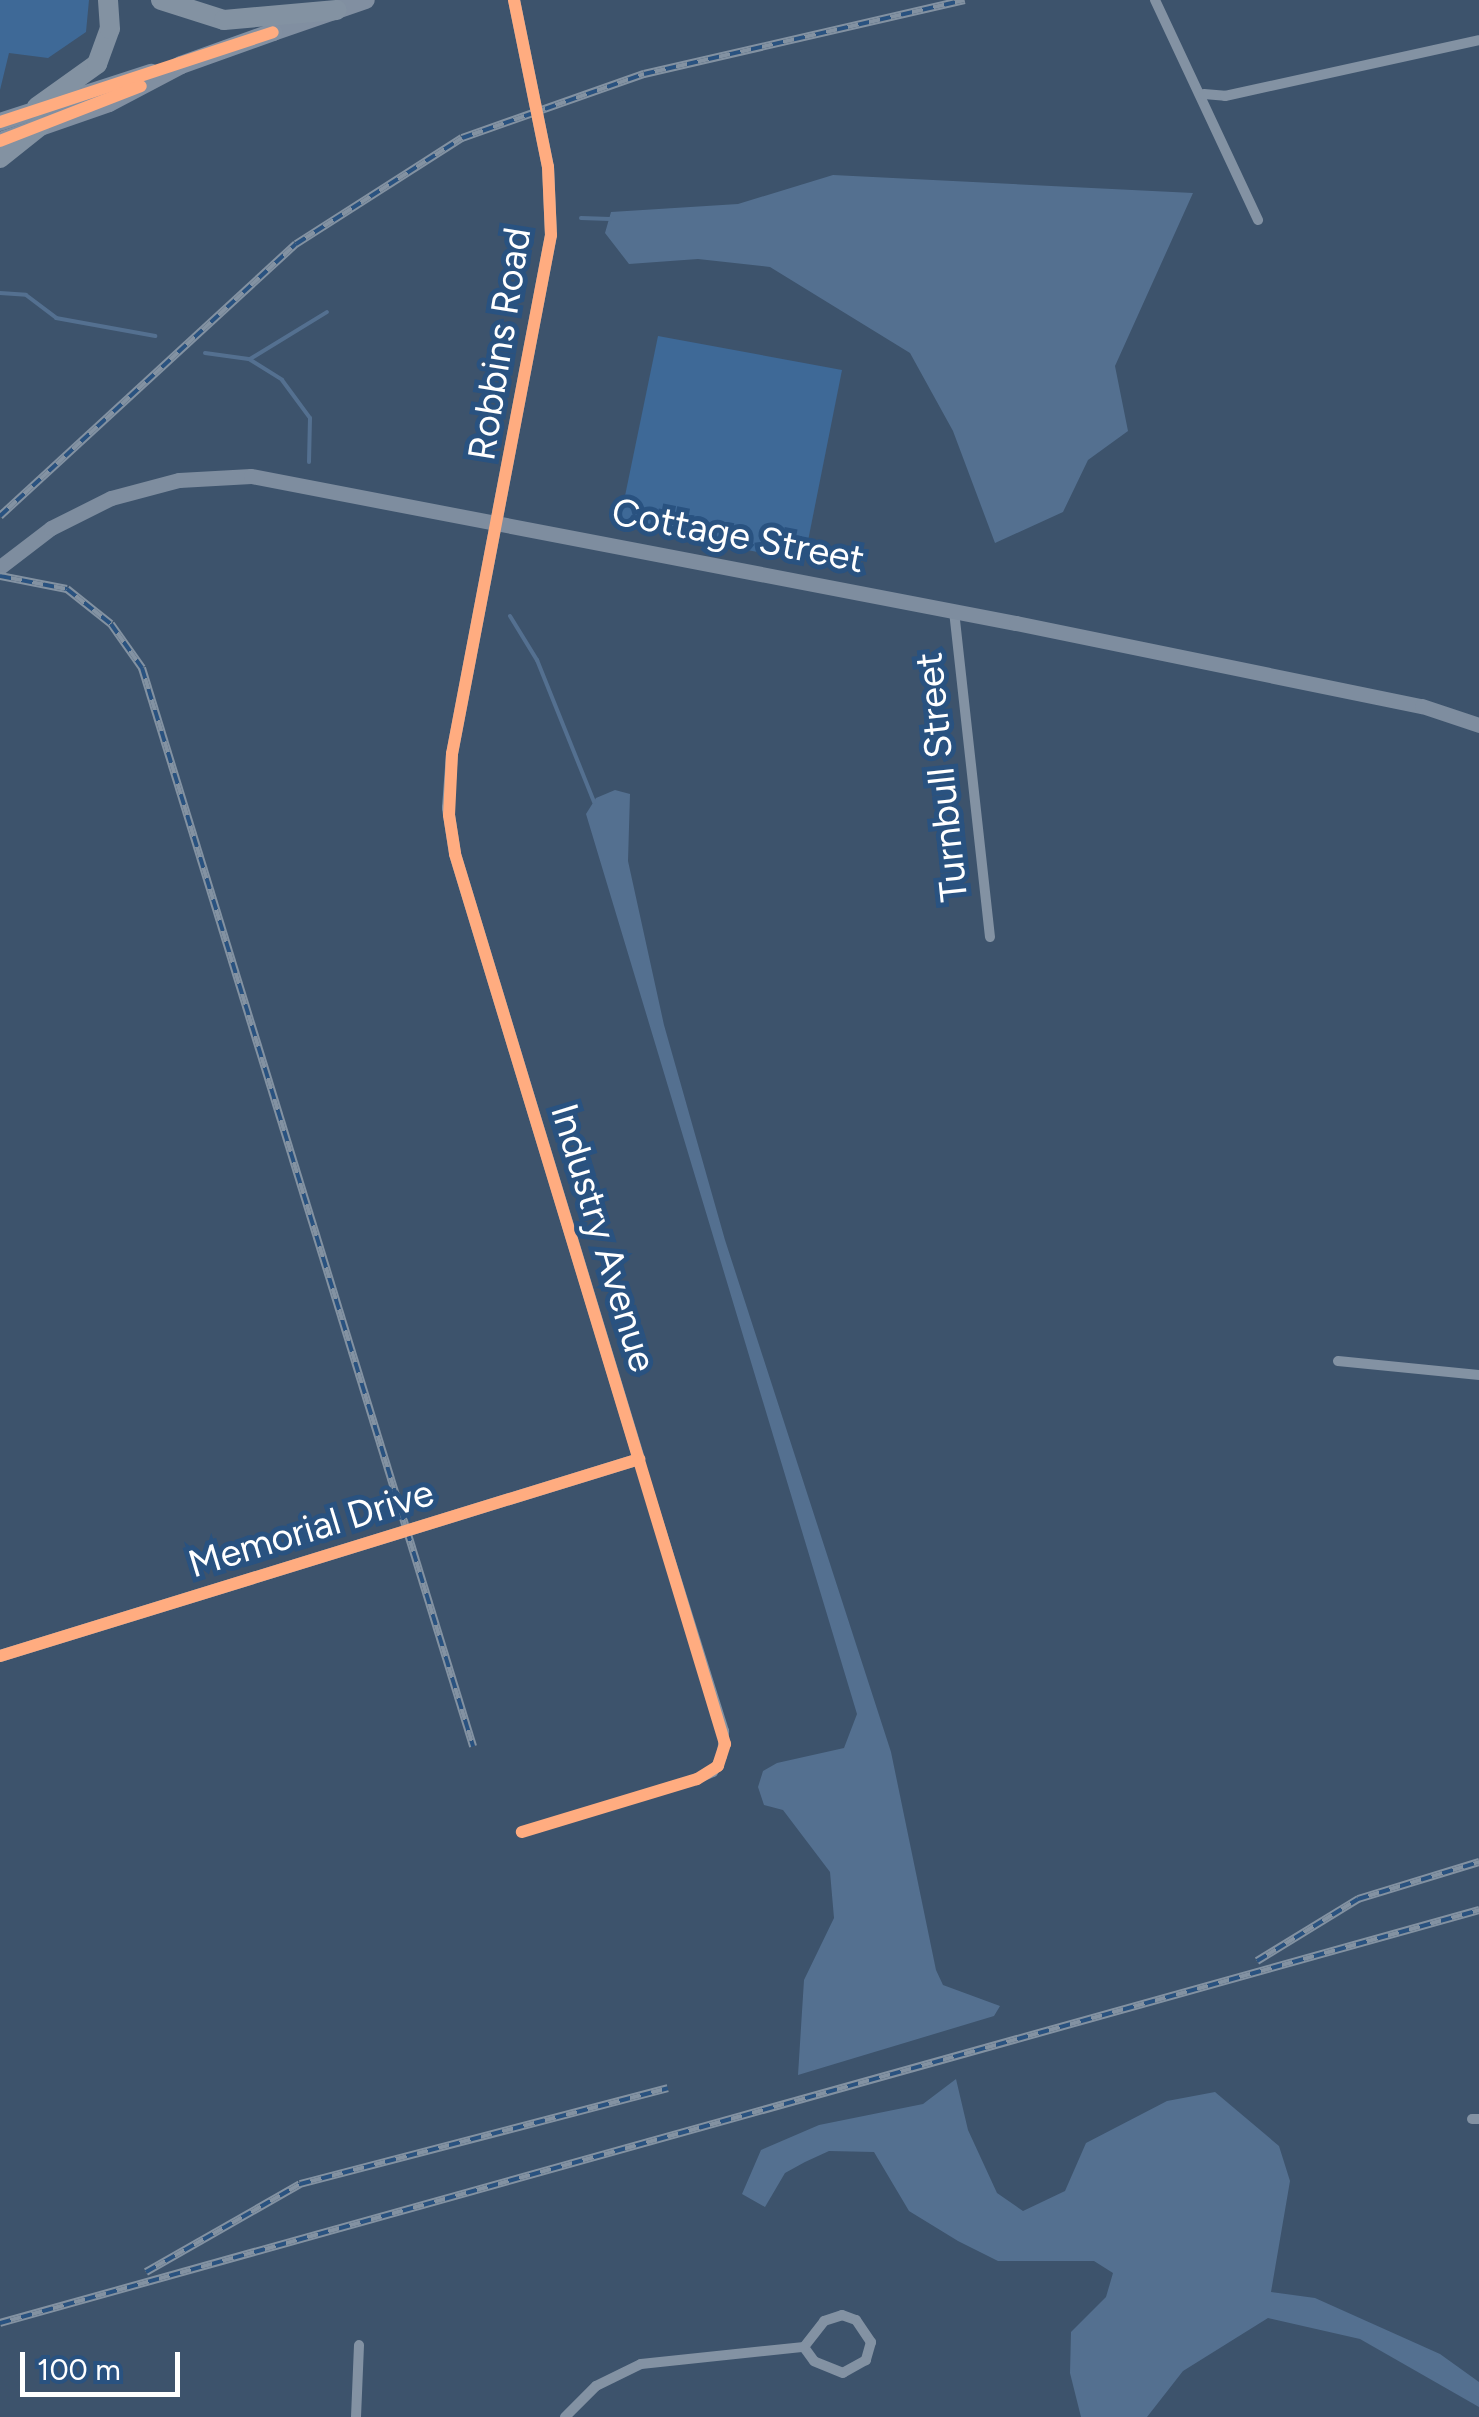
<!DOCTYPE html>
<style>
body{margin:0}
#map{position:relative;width:1479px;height:2417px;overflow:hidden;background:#3d536c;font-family:Figtree,sans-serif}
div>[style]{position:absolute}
.green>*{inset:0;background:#3e6997}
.water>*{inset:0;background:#547090}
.stream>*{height:4px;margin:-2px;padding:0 2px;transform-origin:2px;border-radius:2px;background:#547090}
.minor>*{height:10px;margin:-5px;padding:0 5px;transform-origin:5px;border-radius:5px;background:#8392a3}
.tertiary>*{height:12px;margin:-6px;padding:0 6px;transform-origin:6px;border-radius:6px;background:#8392a3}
.secondary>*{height:15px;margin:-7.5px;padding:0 7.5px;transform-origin:7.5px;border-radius:7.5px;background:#7e8d9f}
.primary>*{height:18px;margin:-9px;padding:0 9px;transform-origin:9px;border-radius:9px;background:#818fa1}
.trunk>*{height:18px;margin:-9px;padding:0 9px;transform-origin:9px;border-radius:9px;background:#8290a2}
.motorway>*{height:20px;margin:-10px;padding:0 10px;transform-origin:10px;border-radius:10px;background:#8392a2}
.rail>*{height:8px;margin-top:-4px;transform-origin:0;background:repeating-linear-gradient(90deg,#295280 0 11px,#8392a2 0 22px);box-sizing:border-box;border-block:2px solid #8392a2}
.cycleway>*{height:12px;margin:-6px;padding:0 6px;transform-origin:6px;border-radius:6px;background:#ffac80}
span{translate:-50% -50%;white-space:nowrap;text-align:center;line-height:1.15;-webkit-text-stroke:10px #295280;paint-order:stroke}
.street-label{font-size:38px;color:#fff}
.scale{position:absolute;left:20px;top:2352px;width:160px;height:45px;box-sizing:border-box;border:5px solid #fff;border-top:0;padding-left:12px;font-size:30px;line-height:35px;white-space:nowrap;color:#fff;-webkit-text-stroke:8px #295280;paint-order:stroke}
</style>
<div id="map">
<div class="green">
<div style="clip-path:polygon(0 0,89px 0,86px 32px,48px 58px,9px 53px,0 90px)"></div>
<div style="clip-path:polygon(658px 336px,842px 370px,804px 561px,619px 525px)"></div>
</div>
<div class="water">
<div style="clip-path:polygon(833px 175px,1193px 193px,1115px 366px,1128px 431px,1088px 460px,1063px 512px,995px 543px,953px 431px,910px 353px,770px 267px,698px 259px,629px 264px,605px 233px,611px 212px,738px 204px)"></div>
<div style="clip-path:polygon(615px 790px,630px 794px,628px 861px,664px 1025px,725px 1240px,891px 1752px,936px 1970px,943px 1985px,1000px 2006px,994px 2016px,798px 2075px,804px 1980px,834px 1918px,830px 1872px,783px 1810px,764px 1805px,758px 1787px,763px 1771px,777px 1763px,844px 1748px,857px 1714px,586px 814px,596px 798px)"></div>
<div style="clip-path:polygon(956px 2079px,968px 2130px,997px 2193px,1023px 2211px,1065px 2191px,1086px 2143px,1167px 2101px,1215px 2092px,1279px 2146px,1290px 2181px,1271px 2292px,1315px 2298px,1440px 2354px,1479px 2382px,1479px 2407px,1360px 2339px,1268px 2318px,1183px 2371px,1147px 2417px,1081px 2417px,1070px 2373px,1071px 2332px,1106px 2297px,1113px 2273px,1094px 2261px,998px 2261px,958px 2241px,909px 2211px,874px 2152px,829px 2151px,805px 2162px,785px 2173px,765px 2207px,742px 2194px,761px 2150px,819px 2125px,923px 2104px)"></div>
</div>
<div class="stream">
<div style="left:581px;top:218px;width:29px;rotate:2deg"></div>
<div style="left:0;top:293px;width:26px;rotate:4deg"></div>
<div style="left:26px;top:295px;width:38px;rotate:37deg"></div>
<div style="left:56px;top:318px;width:101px;rotate:10.3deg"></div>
<div style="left:205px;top:353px;width:44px;rotate:7.8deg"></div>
<div style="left:249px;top:359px;width:39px;rotate:32deg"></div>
<div style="left:282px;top:380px;width:47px;rotate:53.6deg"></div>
<div style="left:310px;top:418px;width:44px;rotate:91.3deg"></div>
<div style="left:250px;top:359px;width:90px;rotate:-31.4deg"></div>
<div style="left:510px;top:616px;width:52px;rotate:58.5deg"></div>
<div style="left:537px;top:660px;width:153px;rotate:68.1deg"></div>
</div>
<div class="minor">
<div style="left:1155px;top:0;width:243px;rotate:64.9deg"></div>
<div style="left:1204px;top:94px;width:21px;rotate:5deg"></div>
<div style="left:1225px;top:96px;width:260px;rotate:-12.4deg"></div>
<div style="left:954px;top:611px;width:328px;rotate:83.7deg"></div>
<div style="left:1338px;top:1361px;width:142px;rotate:5.7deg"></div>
<div style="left:522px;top:1832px;width:183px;rotate:-16.8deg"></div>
<div style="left:697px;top:1779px;width:17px;rotate:-24deg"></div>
<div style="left:713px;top:1772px;width:18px;rotate:-61deg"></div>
<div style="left:722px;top:1756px;width:25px;rotate:-85deg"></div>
<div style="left:724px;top:1731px;width:285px;rotate:-107.4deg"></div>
<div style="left:1472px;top:2119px;width:7px"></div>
<div style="left:842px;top:2315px;width:15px;rotate:20deg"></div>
<div style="left:856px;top:2320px;width:27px;rotate:56deg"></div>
<div style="left:871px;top:2342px;width:19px;rotate:106deg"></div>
<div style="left:866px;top:2360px;width:26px;rotate:151deg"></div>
<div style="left:843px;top:2373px;width:31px;rotate:-158deg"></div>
<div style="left:814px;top:2361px;width:17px;rotate:-126deg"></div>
<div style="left:804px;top:2347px;width:33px;rotate:-52deg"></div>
<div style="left:824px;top:2321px;width:19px;rotate:-18deg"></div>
<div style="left:356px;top:2417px;width:72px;rotate:-87.6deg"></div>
<div style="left:565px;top:2417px;width:44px;rotate:-45deg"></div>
<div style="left:596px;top:2386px;width:50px;rotate:-26.1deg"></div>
<div style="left:641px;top:2364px;width:164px;rotate:-6deg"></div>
</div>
<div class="tertiary">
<div style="left:0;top:1656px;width:669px;rotate:-17.13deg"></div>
<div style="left:639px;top:1459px;width:632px;rotate:-106.92deg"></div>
<div style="left:455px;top:854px;width:47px;rotate:-98.7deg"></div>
<div style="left:448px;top:808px;width:54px;rotate:-85.8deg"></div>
<div style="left:452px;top:754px;width:528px;rotate:-79.2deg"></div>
<div style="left:551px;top:235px;width:68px;rotate:-92.5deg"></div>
<div style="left:548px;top:167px;width:170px;rotate:-101.5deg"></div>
</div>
<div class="secondary">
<div style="left:0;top:567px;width:64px;rotate:-37.4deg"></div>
<div style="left:51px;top:528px;width:67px;rotate:-26.6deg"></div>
<div style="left:111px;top:498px;width:70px;rotate:-14.8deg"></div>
<div style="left:179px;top:480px;width:72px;rotate:-3.2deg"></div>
<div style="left:251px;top:476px;width:779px;rotate:10.88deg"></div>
<div style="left:1016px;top:623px;width:414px;rotate:11.6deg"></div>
<div style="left:1422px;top:706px;width:60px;rotate:18.4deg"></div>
</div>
<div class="primary">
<div style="left:273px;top:32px;width:98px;rotate:-19deg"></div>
<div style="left:0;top:122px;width:159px;rotate:-18deg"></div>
<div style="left:0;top:141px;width:115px;rotate:-19.2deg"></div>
<div style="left:109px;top:103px;width:81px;rotate:-27.8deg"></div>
</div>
<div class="trunk">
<div style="left:181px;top:65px;width:98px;rotate:-19.7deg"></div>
</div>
<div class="motorway">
<div style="left:161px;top:0;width:66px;rotate:17.6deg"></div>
<div style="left:224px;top:20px;width:113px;rotate:-5.1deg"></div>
<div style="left:37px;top:107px;width:74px;rotate:-35.6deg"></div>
<div style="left:97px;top:64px;width:37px;rotate:-70deg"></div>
<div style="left:110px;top:29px;width:29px;rotate:-94deg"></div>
<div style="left:0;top:158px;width:51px;rotate:-38.7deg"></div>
</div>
<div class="rail">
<div style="left:0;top:516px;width:402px;rotate:-42.6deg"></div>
<div style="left:296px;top:244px;width:197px;rotate:-32.6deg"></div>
<div style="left:462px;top:138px;width:193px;rotate:-19.4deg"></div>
<div style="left:644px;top:74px;width:329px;rotate:-13deg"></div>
<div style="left:0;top:576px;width:68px;rotate:11deg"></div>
<div style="left:67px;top:589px;width:56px;rotate:38.5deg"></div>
<div style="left:111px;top:624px;width:54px;rotate:54.8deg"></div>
<div style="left:142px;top:668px;width:1128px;rotate:72.93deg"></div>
<div style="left:1257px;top:1961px;width:119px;rotate:-31.5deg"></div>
<div style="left:1358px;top:1899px;width:127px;rotate:-17deg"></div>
<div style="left:146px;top:2272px;width:177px;rotate:-29.7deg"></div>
<div style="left:300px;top:2184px;width:380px;rotate:-14.6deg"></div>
<div style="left:0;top:2323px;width:1536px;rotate:-15.6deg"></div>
</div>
<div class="cycleway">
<div style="left:514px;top:0;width:170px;rotate:78.5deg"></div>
<div style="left:548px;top:167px;width:68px;rotate:87.5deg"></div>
<div style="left:551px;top:235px;width:528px;rotate:100.8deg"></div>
<div style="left:452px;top:754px;width:61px;rotate:92.8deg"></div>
<div style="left:449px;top:815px;width:39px;rotate:81deg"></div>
<div style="left:455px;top:854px;width:930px;rotate:73.12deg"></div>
<div style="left:725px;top:1744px;width:23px;rotate:108deg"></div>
<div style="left:718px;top:1766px;width:25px;rotate:148deg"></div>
<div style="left:697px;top:1779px;width:183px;rotate:163.2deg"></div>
<div style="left:0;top:122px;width:287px;rotate:-18.2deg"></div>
<div style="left:0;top:141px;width:151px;rotate:-21.3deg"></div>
<div style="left:0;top:1656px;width:669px;rotate:-17.13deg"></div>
</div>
<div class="street-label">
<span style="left:500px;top:344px;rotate:-81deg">Robbins Road</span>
<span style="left:738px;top:536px;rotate:11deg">Cottage Street</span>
<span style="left:942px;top:777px;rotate:-96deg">Turnbull Street</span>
<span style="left:603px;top:1238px;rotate:73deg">Industry Avenue</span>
<span style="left:311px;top:1529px;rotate:-17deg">Memorial Drive</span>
</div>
<div class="scale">100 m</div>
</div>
